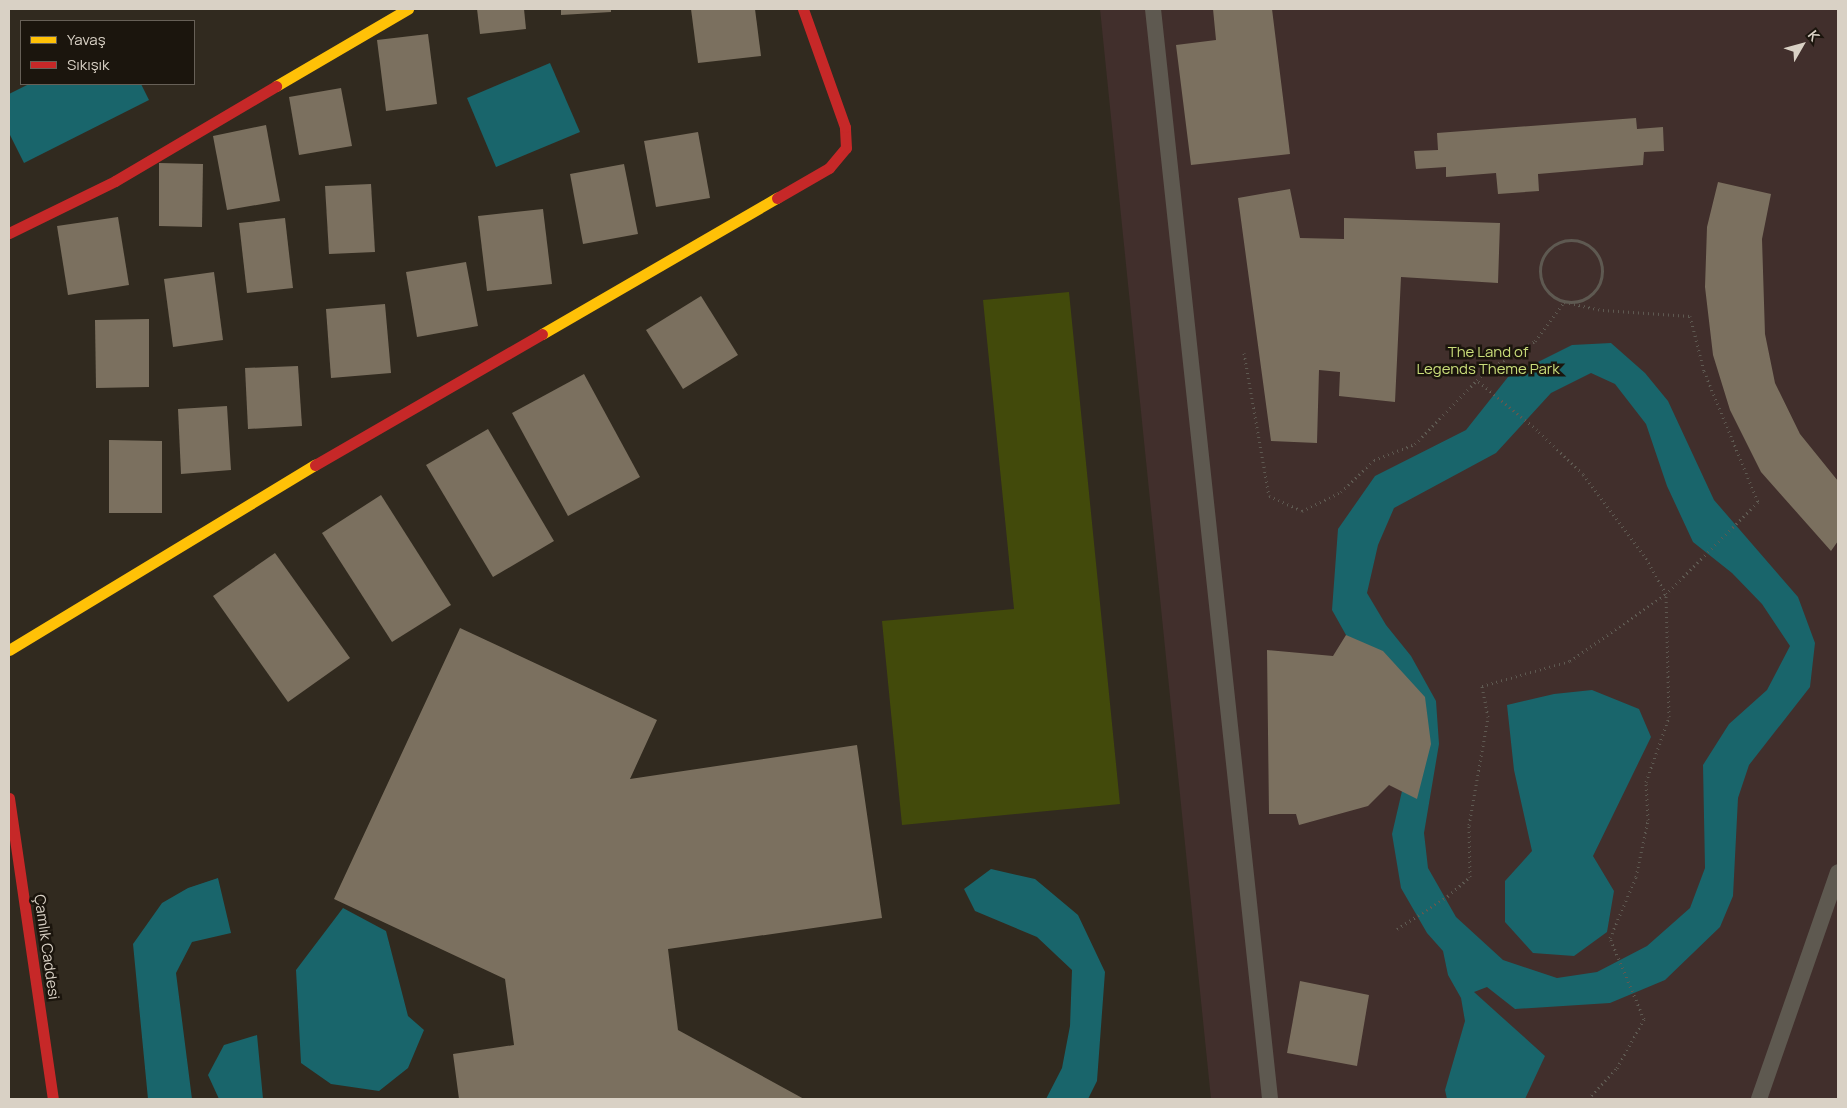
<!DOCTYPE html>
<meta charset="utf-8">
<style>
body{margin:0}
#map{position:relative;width:1847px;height:1108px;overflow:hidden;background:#312a1f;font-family:Manrope,sans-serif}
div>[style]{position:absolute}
.commercial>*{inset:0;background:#412f2c}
.green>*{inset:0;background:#424a0b}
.water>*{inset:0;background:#19656b}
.building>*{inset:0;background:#7b705f}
.path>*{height:3px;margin-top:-1.5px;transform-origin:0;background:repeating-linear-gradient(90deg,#5e5951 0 1px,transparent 0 5px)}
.path>.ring{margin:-1.5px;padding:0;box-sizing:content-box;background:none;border:3px solid #5e5951;border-radius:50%}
.lane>*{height:16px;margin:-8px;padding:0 8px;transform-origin:8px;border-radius:8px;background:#5e5950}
.slow>*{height:11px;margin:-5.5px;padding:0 5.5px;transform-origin:5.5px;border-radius:5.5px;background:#ffc107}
.jam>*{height:11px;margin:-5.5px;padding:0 5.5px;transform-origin:5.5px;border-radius:5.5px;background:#c62828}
span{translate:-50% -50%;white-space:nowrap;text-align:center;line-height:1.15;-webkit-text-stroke:5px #1b150d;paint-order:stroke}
.park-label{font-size:15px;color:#cadd7a}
.street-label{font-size:15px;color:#d9d1c5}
.frame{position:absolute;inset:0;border:10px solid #d9d1c5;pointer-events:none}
.legend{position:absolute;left:20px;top:20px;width:175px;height:65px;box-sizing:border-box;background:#1b150d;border:1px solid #676057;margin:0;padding:6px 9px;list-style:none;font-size:15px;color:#d9d1c5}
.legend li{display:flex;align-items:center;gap:10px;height:25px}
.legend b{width:25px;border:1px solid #676057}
.north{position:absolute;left:1777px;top:20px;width:50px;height:50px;-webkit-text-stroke:4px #1b150d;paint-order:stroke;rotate:52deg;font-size:14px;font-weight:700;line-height:20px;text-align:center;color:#d9d1c5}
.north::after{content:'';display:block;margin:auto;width:18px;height:22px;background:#d9d1c5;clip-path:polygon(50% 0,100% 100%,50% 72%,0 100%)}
</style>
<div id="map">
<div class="commercial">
<div style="clip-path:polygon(1100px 9px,1838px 9px,1838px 1099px,1211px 1099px)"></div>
</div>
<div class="green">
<div style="clip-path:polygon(1069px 292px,1120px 804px,902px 825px,882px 621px,1014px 609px,983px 300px)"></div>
</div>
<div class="water">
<div style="clip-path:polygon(550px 63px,580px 132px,496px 167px,467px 98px)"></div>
<div style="clip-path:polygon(29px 84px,141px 84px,149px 100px,24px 163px,9px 133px,9px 94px)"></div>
<div style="clip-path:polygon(evenodd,1611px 343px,1645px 373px,1668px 401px,1714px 500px,1798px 597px,1815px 643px,1810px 687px,1749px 765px,1738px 798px,1733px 896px,1720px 927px,1665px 980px,1610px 1003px,1515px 1009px,1487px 987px,1474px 992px,1545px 1056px,1525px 1099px,1447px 1099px,1445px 1090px,1465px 1021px,1461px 998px,1448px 975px,1443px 951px,1427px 933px,1401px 888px,1392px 834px,1402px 791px,1346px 635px,1332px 610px,1338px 529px,1375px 476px,1466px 430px,1508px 377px,1572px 345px,1611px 343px,1591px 373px,1615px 384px,1646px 424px,1667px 486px,1693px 542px,1732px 573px,1762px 604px,1790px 646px,1767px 690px,1729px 724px,1703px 765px,1705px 868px,1690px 908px,1647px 946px,1597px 972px,1557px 978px,1503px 960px,1456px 917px,1428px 868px,1424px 833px,1439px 744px,1436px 701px,1411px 656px,1386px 625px,1367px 593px,1378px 545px,1394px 508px,1496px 453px,1551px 393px,1591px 373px)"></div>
<div style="clip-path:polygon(1592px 690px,1639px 709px,1651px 737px,1593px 856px,1614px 891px,1607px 932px,1574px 956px,1533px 953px,1505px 922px,1505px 881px,1532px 851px,1514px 770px,1507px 705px,1554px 694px)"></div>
<div style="clip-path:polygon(991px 869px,1035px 879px,1078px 915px,1105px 972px,1097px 1081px,1088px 1099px,1046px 1099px,1062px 1068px,1070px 1026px,1072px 970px,1037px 937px,975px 911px,964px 889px)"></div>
<div style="clip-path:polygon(218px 878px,231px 933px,192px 942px,176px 973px,192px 1099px,148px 1099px,133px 944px,162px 903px,188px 888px)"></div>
<div style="clip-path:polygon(343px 908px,386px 931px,408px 1016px,424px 1030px,408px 1068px,379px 1091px,331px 1084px,301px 1063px,296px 970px)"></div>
<div style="clip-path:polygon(257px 1035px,263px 1099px,219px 1099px,208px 1075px,224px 1045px)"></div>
</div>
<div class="building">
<div style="clip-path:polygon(477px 9px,524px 9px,526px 29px,480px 34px)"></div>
<div style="clip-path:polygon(561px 9px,611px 9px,611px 12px,561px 15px)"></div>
<div style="clip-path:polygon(691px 9px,755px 9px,761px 56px,698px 63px)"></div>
<div style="clip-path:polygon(1213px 9px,1272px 9px,1290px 154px,1191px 165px,1176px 45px,1216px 40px)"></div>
<div style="clip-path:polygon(428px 34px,437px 104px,386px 111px,377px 40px)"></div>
<div style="clip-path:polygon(341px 88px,352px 146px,299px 155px,289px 97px)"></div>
<div style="clip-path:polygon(1636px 118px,1637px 129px,1663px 127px,1664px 151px,1644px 152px,1643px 165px,1538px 174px,1539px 191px,1498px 194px,1496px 173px,1446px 177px,1446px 167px,1416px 169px,1414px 151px,1438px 150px,1437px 133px)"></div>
<div style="clip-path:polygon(266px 125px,280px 201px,227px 210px,213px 136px)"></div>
<div style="clip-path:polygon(698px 132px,710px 198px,656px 207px,644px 141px)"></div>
<div style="clip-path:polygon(159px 163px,203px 164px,202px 227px,159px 226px)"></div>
<div style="clip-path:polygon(624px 164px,638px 234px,583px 244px,570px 174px)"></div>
<div style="clip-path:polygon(1718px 182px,1771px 194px,1762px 239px,1765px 334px,1775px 383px,1800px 434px,1838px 481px,1838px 541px,1831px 551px,1761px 472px,1730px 410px,1713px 355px,1705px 287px,1707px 227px)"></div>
<div style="clip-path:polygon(371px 184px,375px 252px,329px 254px,325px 186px)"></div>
<div style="clip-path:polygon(1290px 189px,1300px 238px,1344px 239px,1344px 218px,1500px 223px,1498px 283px,1401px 277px,1395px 402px,1339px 396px,1340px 372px,1319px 370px,1317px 443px,1271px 441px,1238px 198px)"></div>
<div style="clip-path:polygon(543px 209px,552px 284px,487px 291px,478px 216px)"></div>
<div style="clip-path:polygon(118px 217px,129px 285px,68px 295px,57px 226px)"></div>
<div style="clip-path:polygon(285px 218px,293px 288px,247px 293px,239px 223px)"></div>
<div style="clip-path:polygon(466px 262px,478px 326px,417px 337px,406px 272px)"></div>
<div style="clip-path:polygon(214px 272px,223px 340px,173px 347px,164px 279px)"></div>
<div style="clip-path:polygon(701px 296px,738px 355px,683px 389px,646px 330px)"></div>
<div style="clip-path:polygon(385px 304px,391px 373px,331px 378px,326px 309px)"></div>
<div style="clip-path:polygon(149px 319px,149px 387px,96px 388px,95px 320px)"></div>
<div style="clip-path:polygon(298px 366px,302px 426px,248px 429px,245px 368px)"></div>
<div style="clip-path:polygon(584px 374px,640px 477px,568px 516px,512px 413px)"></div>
<div style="clip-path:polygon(227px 406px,231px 470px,181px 474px,178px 409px)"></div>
<div style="clip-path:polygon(488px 429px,554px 541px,493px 577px,426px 465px)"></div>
<div style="clip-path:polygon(109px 440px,162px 441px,162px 513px,109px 513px)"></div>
<div style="clip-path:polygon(381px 495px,451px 605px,392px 642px,322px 533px)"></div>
<div style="clip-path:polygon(275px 553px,350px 658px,288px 702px,213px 596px)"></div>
<div style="clip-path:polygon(460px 628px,657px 720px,630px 779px,857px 745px,882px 918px,668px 949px,678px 1030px,804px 1099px,459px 1099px,453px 1054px,514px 1045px,505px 979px,334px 899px)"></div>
<div style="clip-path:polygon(1346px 635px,1383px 651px,1425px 697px,1431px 744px,1417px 799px,1389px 785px,1368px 806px,1299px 825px,1296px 814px,1269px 814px,1267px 650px,1333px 656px)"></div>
<div style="clip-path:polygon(1300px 981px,1369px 995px,1357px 1066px,1287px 1053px)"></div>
</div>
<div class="path">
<div class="ring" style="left:1540px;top:240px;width:59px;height:59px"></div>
<div style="left:1244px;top:353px;width:145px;rotate:80.1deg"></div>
<div style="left:1269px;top:496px;width:36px;rotate:24deg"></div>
<div style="left:1302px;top:511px;width:43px;rotate:-26deg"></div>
<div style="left:1341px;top:492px;width:46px;rotate:-44.1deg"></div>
<div style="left:1374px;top:460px;width:44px;rotate:-21.3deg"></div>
<div style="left:1415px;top:444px;width:89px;rotate:-45.9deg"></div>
<div style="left:1477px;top:380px;width:13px;rotate:-45deg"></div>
<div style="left:1486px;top:371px;width:57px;rotate:-31.5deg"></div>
<div style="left:1535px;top:341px;width:49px;rotate:-53.4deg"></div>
<div style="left:1564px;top:302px;width:40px;rotate:12deg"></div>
<div style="left:1603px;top:310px;width:87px;rotate:3.9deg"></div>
<div style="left:1690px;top:316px;width:57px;rotate:75.7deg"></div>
<div style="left:1704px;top:371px;width:142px;rotate:67.6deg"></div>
<div style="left:1758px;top:502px;width:130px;rotate:135deg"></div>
<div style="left:1666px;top:594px;width:45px;rotate:-119.4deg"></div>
<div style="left:1644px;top:555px;width:101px;rotate:-127deg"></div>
<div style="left:1583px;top:474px;width:64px;rotate:-136.3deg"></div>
<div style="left:1537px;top:430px;width:78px;rotate:-140.2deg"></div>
<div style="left:1397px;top:929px;width:61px;rotate:-32.9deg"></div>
<div style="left:1448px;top:896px;width:29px;rotate:-41deg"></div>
<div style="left:1470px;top:877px;width:52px;rotate:-91.1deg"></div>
<div style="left:1469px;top:825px;width:110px;rotate:-80deg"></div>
<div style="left:1488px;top:717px;width:32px;rotate:-101deg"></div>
<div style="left:1482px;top:686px;width:91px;rotate:-15.9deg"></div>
<div style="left:1570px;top:661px;width:117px;rotate:-34.9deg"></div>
<div style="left:1588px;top:1099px;width:42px;rotate:-46.9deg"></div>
<div style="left:1617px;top:1068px;width:56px;rotate:-61.1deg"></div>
<div style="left:1644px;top:1019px;width:88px;rotate:-112.8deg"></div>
<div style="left:1610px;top:938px;width:66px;rotate:-66.9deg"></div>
<div style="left:1636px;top:877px;width:58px;rotate:-78.1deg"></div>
<div style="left:1648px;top:820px;width:38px;rotate:-93deg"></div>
<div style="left:1646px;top:782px;width:69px;rotate:-70.5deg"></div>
<div style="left:1669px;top:717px;width:123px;rotate:-91.4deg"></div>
</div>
<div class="lane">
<div style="left:1153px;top:9px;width:1096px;rotate:83.87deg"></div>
<div style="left:1759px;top:1099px;width:240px;rotate:-70.8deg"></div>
</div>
<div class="slow">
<div style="left:276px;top:86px;width:153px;rotate:-30.3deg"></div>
<div style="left:542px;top:334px;width:272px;rotate:-30.1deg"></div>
<div style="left:9px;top:650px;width:358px;rotate:-31.2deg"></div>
</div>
<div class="jam">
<div style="left:777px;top:198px;width:60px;rotate:-30deg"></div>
<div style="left:829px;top:168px;width:26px;rotate:-50deg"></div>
<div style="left:846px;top:148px;width:21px;rotate:-93deg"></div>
<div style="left:845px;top:127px;width:125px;rotate:-109.6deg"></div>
<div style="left:9px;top:233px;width:118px;rotate:-26.1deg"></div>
<div style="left:115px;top:181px;width:187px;rotate:-30.5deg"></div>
<div style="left:315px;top:465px;width:262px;rotate:-30deg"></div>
<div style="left:9px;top:798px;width:304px;rotate:81.7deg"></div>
</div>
<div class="park-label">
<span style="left:1488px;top:360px">The Land of<br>Legends Theme Park</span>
</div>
<div class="street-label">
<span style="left:47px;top:947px;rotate:82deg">Çamlık Caddesi</span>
</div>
<div class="frame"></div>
<ul class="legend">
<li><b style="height:6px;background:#ffc107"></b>Yavaş</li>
<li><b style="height:6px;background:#c62828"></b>Sıkışık</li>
</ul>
<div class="north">K</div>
</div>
